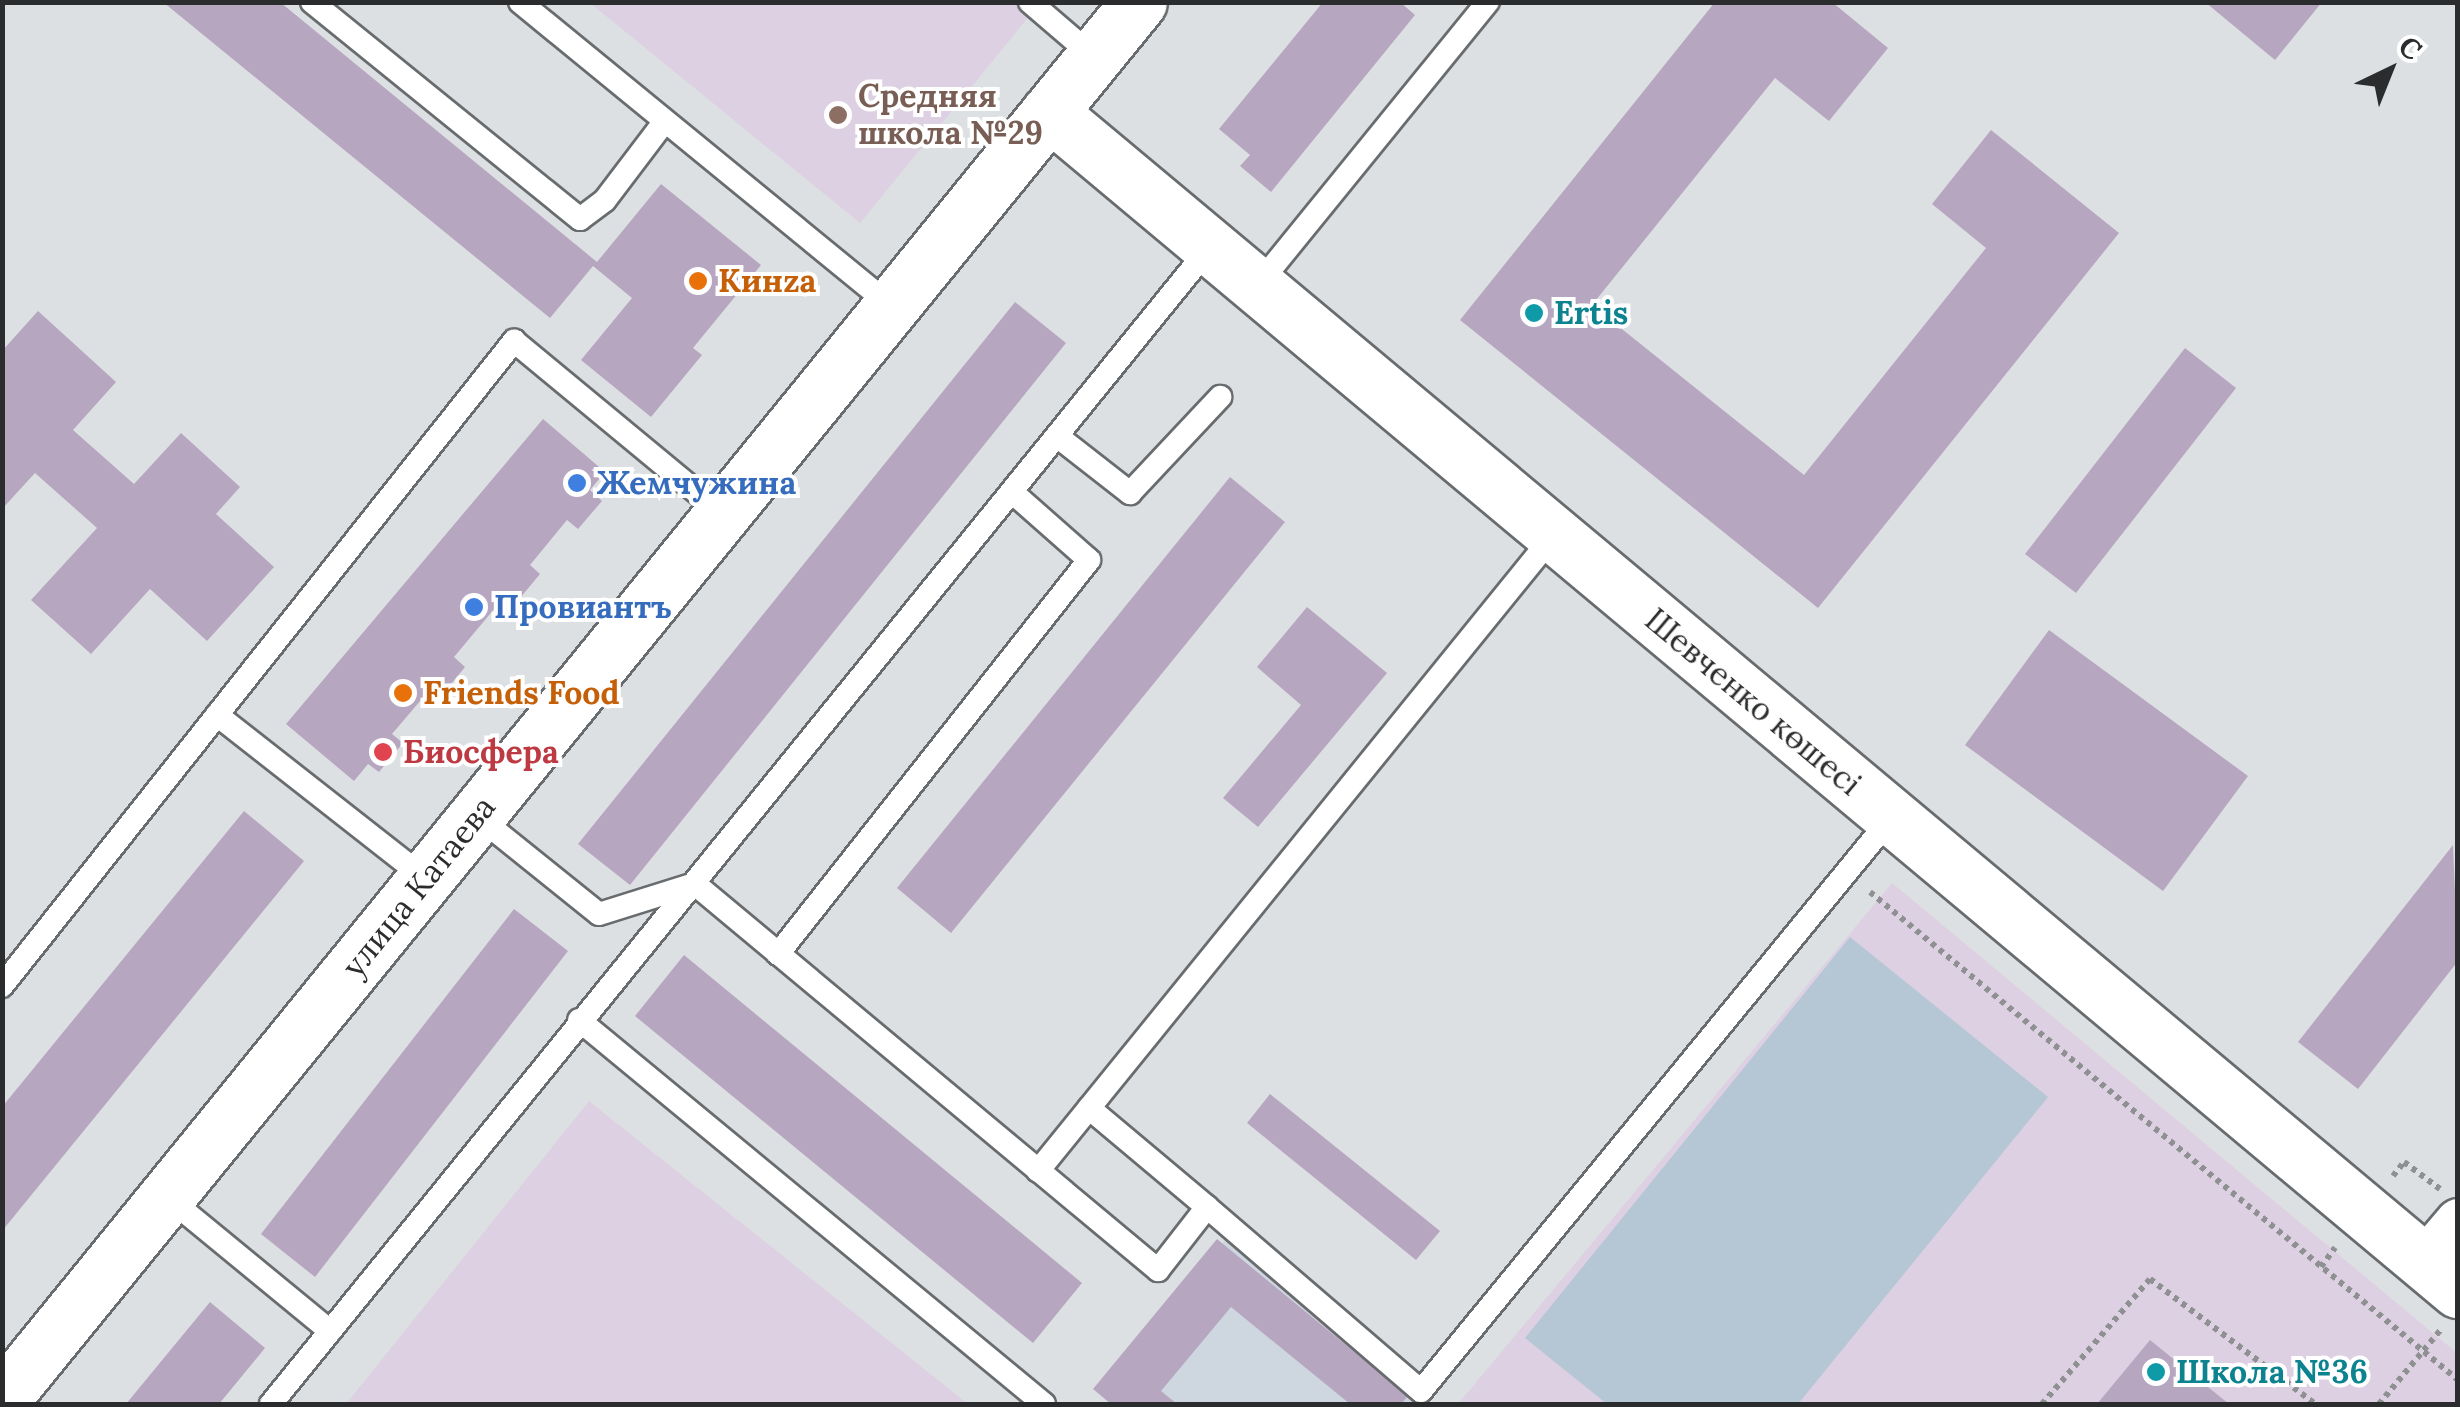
<!DOCTYPE html>
<meta charset="utf-8">
<style>
body{margin:0}
#map{position:relative;width:2460px;height:1407px;overflow:hidden;background:#dde0e2;font-family:Lora,serif}
div>[style]{position:absolute}
.built>*{inset:0;background:#ced7df}
.education>*{inset:0;background:#ddd0e3}
.green>*{inset:0;background:#b5c6d4}
.building>*{inset:0;background:#b7a6c0}
.path>*{height:6px;margin-top:-3px;transform-origin:0;background:repeating-linear-gradient(90deg,#8e9092 0 5px,transparent 0 10px)}
.roads{filter:drop-shadow(2px 0 #696c6e) drop-shadow(-2px 0 #696c6e) drop-shadow(0 2px #696c6e) drop-shadow(0 -2px #696c6e)}
.lane>*{height:22px;margin:-11px;padding:0 11px;transform-origin:11px;border-radius:11px;background:#fff}
.street>*{height:45px;margin:-22.5px;padding:0 22.5px;transform-origin:22.5px;border-radius:22.5px;background:#fff}
.secondary>*{height:55px;margin:-27.5px;padding:0 27.5px;transform-origin:27.5px;border-radius:27.5px;background:#fff}
.dots>*{width:28px;height:28px;translate:-50% -50%;box-sizing:border-box;border:5px solid #fff;border-radius:50%}
span{translate:-50% -50%;white-space:nowrap;text-align:center;line-height:1.15;-webkit-text-stroke:8px #fff;paint-order:stroke}
.education-label{font-size:32px;color:#785e54;font-weight:700}
.left{translate:0 -50%;text-align:left}
.food-label{font-size:32px;color:#c56008;font-weight:700}
.culture-label{font-size:32px;color:#0d838f;font-weight:700}
.shop-label{font-size:32px;color:#366cbe;font-weight:700}
.street-label{font-size:32px;color:#2b2c2d}
.health-label{font-size:32px;color:#be3a42;font-weight:700}
.frame{position:absolute;inset:0;border:5px solid #2b2c2d;pointer-events:none}
.north{position:absolute;left:2340px;top:20px;width:100px;height:100px;-webkit-text-stroke:8px #fff;paint-order:stroke;rotate:43deg;font-size:28px;font-weight:700;line-height:40px;text-align:center;color:#2b2c2d}
.north::after{content:'';display:block;margin:auto;width:35px;height:45px;background:#2b2c2d;clip-path:polygon(50% 0,100% 100%,50% 72%,0 100%)}
</style>
<div id="map">
<div class="built">
<div style="clip-path:polygon(1230px 1234px,1421px 1391px,1410px 1404px,1131px 1404px,1106px 1384px)"></div>
</div>
<div class="education">
<div style="clip-path:polygon(590px 3px,1040px 3px,860px 223px)"></div>
<div style="clip-path:polygon(1892px 883px,2457px 1353px,2457px 1404px,1458px 1404px)"></div>
<div style="clip-path:polygon(589px 1101px,968px 1404px,346px 1404px)"></div>
</div>
<div class="green">
<div style="clip-path:polygon(1850px 937px,2048px 1097px,1798px 1404px,1607px 1404px,1525px 1338px)"></div>
</div>
<div class="building">
<div style="clip-path:polygon(163px 2px,280px 2px,597px 262px,661px 184px,761px 265px,693px 348px,702px 355px,651px 417px,581px 360px,632px 298px,593px 266px,550px 318px)"></div>
<div style="clip-path:polygon(1323px 2px,1400px 2px,1415px 15px,1271px 192px,1240px 166px,1250px 155px,1219px 129px)"></div>
<div style="clip-path:polygon(1715px 2px,1832px 2px,1888px 48px,1829px 121px,1775px 78px,1592px 305px,1804px 475px,1986px 248px,1932px 204px,1991px 130px,2119px 233px,1818px 608px,1460px 320px)"></div>
<div style="clip-path:polygon(2205px 2px,2322px 2px,2275px 60px)"></div>
<div style="clip-path:polygon(1015px 302px,1066px 343px,630px 885px,578px 844px)"></div>
<div style="clip-path:polygon(38px 311px,116px 382px,73px 430px,134px 484px,181px 433px,240px 487px,216px 514px,274px 567px,207px 641px,150px 589px,91px 654px,31px 600px,97px 528px,35px 473px,2px 509px,2px 351px)"></div>
<div style="clip-path:polygon(2185px 348px,2236px 388px,2076px 593px,2025px 554px)"></div>
<div style="clip-path:polygon(543px 419px,605px 472px,590px 490px,602px 501px,578px 529px,567px 520px,530px 565px,540px 574px,515px 604px,505px 596px,454px 657px,465px 667px,442px 695px,432px 687px,392px 734px,403px 743px,379px 772px,368px 764px,354px 781px,286px 724px)"></div>
<div style="clip-path:polygon(1230px 477px,1285px 522px,951px 933px,897px 888px)"></div>
<div style="clip-path:polygon(1307px 607px,1387px 673px,1258px 827px,1223px 798px,1301px 705px,1257px 667px)"></div>
<div style="clip-path:polygon(2049px 630px,2248px 776px,2163px 891px,1965px 745px)"></div>
<div style="clip-path:polygon(244px 811px,304px 861px,2px 1231px,2px 1107px)"></div>
<div style="clip-path:polygon(2453px 845px,2458px 961px,2358px 1089px,2298px 1042px)"></div>
<div style="clip-path:polygon(514px 909px,568px 951px,315px 1277px,261px 1234px)"></div>
<div style="clip-path:polygon(684px 955px,1082px 1283px,1033px 1343px,635px 1016px)"></div>
<div style="clip-path:polygon(1270px 1094px,1440px 1231px,1416px 1260px,1247px 1123px)"></div>
<div style="clip-path:polygon(1217px 1239px,1408px 1396px,1401px 1404px,1350px 1404px,1231px 1307px,1161px 1391px,1177px 1404px,1111px 1404px,1093px 1389px)"></div>
<div style="clip-path:polygon(210px 1302px,265px 1348px,219px 1404px,126px 1404px)"></div>
<div style="clip-path:polygon(2150px 1340px,2229px 1404px,2097px 1404px)"></div>
</div>
<div class="path">
<div style="left:1870px;top:892px;width:764px;rotate:39.69deg"></div>
<div style="left:2393px;top:1176px;width:18px;rotate:-52deg"></div>
<div style="left:2404px;top:1162px;width:45px;rotate:36.9deg"></div>
<div style="left:2321px;top:1267px;width:24px;rotate:-54deg"></div>
<div style="left:2042px;top:1404px;width:165px;rotate:-49.2deg"></div>
<div style="left:2150px;top:1279px;width:207px;rotate:37.1deg"></div>
<div style="left:2379px;top:1404px;width:99px;rotate:-50.3deg"></div>
</div>
<div class="roads">
<div class="lane">
<div style="left:312px;top:2px;width:345px;rotate:39deg"></div>
<div style="left:580px;top:219px;width:31px;rotate:-37deg"></div>
<div style="left:605px;top:200px;width:99px;rotate:-52.8deg"></div>
<div style="left:520px;top:2px;width:480px;rotate:39.3deg"></div>
<div style="left:1030px;top:2px;width:84px;rotate:40.7deg"></div>
<div style="left:1257px;top:286px;width:366px;rotate:-50.9deg"></div>
<div style="left:1057px;top:436px;width:93px;rotate:38deg"></div>
<div style="left:1130px;top:493px;width:132px;rotate:-46.8deg"></div>
<div style="left:217px;top:715px;width:266px;rotate:38.1deg"></div>
<div style="left:477px;top:816px;width:156px;rotate:38.8deg"></div>
<div style="left:599px;top:914px;width:101px;rotate:-17.4deg"></div>
<div style="left:695px;top:884px;width:603px;rotate:39.82deg"></div>
<div style="left:1158px;top:1270px;width:80px;rotate:-52.1deg"></div>
<div style="left:1207px;top:1207px;width:282px;rotate:40.7deg"></div>
<div style="left:1421px;top:1391px;width:741px;rotate:-50.64deg"></div>
<div style="left:778px;top:954px;width:502px;rotate:-51.71deg"></div>
<div style="left:1089px;top:560px;width:103px;rotate:-138.6deg"></div>
<div style="left:2px;top:986px;width:824px;rotate:-51.56deg"></div>
<div style="left:514px;top:341px;width:271px;rotate:39.6deg"></div>
<div style="left:579px;top:1020px;width:603px;rotate:39.55deg"></div>
<div style="left:1089px;top:1108px;width:154px;rotate:40deg"></div>
<div style="left:1038px;top:1171px;width:819px;rotate:-50.95deg"></div>
<div style="left:167px;top:1197px;width:211px;rotate:39.4deg"></div>
<div style="left:271px;top:1404px;width:1490px;rotate:-50.94deg"></div>
</div>
<div class="street">
<div style="left:2423px;top:1262px;width:54px;rotate:-49.5deg"></div>
</div>
<div class="secondary">
<div style="left:1049px;top:112px;width:1837px;rotate:39.9deg"></div>
<div style="left:2px;top:1399px;width:1801px;rotate:-50.86deg"></div>
</div>
</div>
<div class="dots">
<div style="left:838px;top:115px;background:#8d6e63"></div>
<div style="left:698px;top:281px;background:#e8710a"></div>
<div style="left:1534px;top:313px;background:#0f9aa8"></div>
<div style="left:577px;top:483px;background:#3f7fe0"></div>
<div style="left:474px;top:607px;background:#3f7fe0"></div>
<div style="left:403px;top:693px;background:#e8710a"></div>
<div style="left:383px;top:752px;background:#e0444e"></div>
<div style="left:2156px;top:1372px;background:#0f9aa8"></div>
</div>
<div class="education-label">
<span class="left" style="left:858px;top:115px">Средняя<br>школа №29</span>
</div>
<div class="food-label">
<span class="left" style="left:718px;top:281px">Кинzа</span>
<span class="left" style="left:423px;top:693px">Friends Food</span>
</div>
<div class="culture-label">
<span class="left" style="left:1554px;top:313px">Ertis</span>
<span class="left" style="left:2176px;top:1372px">Школа №36</span>
</div>
<div class="shop-label">
<span class="left" style="left:597px;top:483px">Жемчужина</span>
<span class="left" style="left:494px;top:607px">Провиантъ</span>
</div>
<div class="street-label">
<span style="left:1753px;top:702px;rotate:40deg">Шевченко көшесі</span>
<span style="left:419px;top:887px;rotate:-51deg">улица Катаева</span>
</div>
<div class="health-label">
<span class="left" style="left:403px;top:752px">Биосфера</span>
</div>
<div class="frame"></div>
<div class="north">С</div>
</div>
